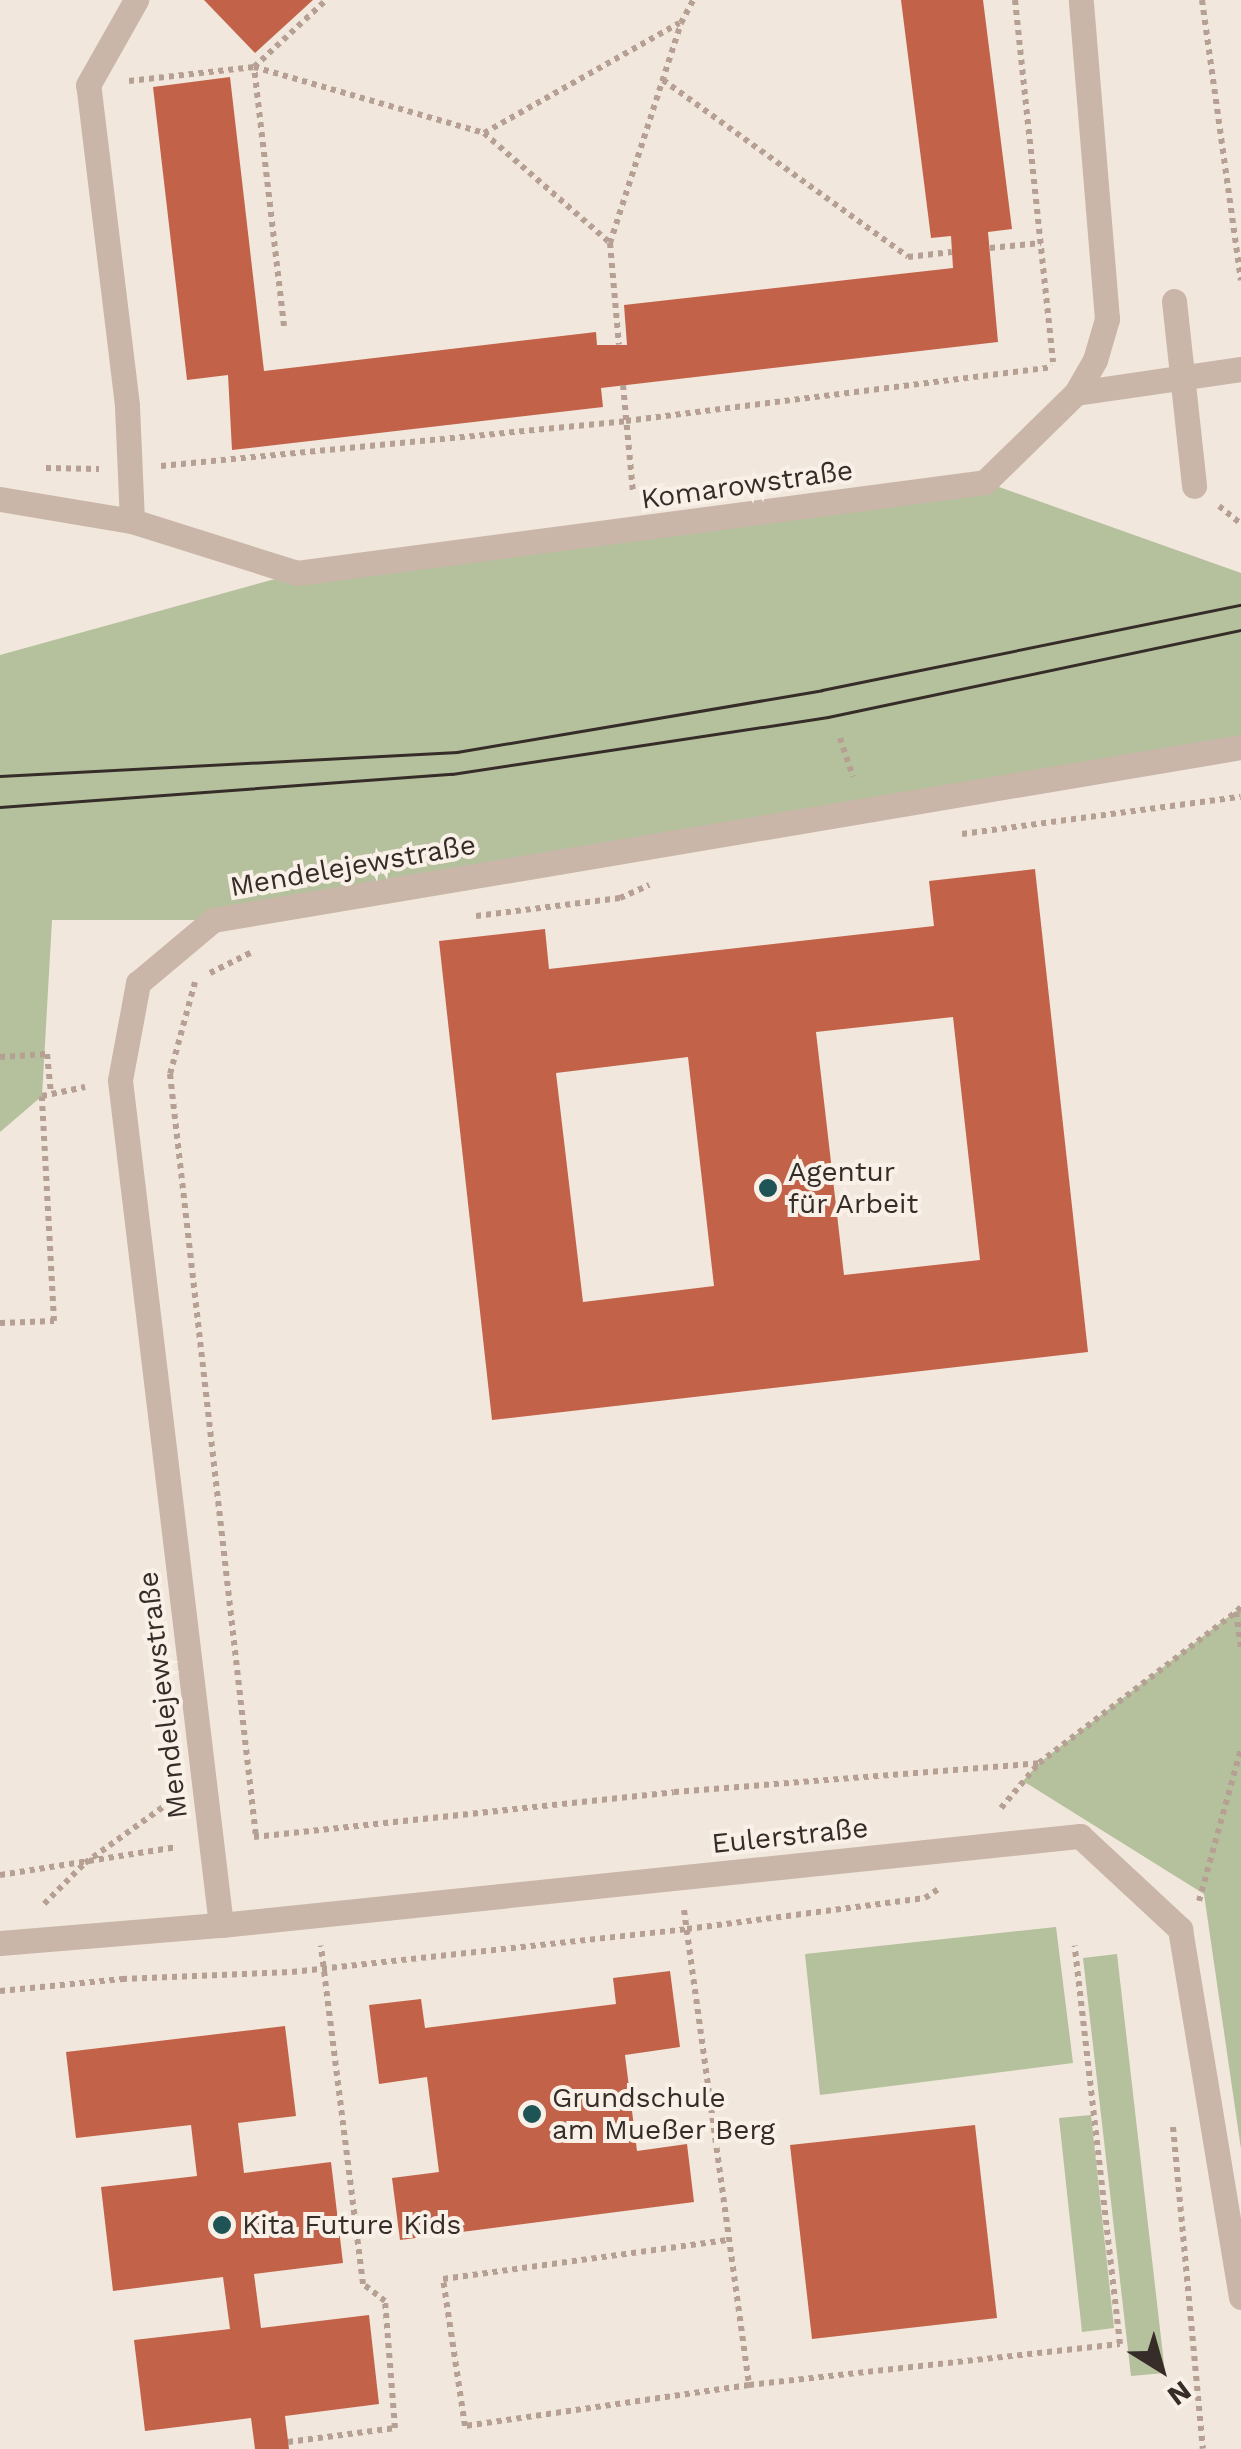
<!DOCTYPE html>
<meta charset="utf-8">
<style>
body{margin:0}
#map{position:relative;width:1241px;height:2449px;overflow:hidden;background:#f1e7dc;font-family:"Work Sans",sans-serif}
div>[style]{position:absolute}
.green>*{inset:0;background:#b5c09d}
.building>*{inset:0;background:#c26349}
.path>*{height:6px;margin-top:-3px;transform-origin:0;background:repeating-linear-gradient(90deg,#b5a093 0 5px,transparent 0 10px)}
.minor>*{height:25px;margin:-12.5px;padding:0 12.5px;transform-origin:12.5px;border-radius:12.5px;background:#c9b6a8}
.tram>*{height:2.5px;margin:-1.25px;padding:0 1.25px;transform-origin:1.25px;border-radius:1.25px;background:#362c28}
.dots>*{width:28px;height:28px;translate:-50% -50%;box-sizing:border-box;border:5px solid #f9f1e8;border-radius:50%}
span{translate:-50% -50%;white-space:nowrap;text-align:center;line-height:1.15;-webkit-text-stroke:8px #f9f1e8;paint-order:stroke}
.street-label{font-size:28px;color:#362c28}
.poi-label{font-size:28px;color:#362c28}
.left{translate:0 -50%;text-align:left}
.north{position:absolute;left:1111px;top:2319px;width:100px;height:100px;-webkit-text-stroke:8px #f9f1e8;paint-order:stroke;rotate:143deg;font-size:28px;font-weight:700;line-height:40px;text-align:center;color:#362c28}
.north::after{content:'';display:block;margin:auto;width:35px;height:45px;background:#362c28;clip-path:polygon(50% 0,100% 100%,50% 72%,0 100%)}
</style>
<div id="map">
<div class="green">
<div style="clip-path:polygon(985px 482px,1241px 573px,1241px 747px,213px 920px,52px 920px,42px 1096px,0 1132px,0 655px,297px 573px)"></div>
<div style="clip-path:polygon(1241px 1607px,1241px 2149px,1204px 1894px,1023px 1781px,1039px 1763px)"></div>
<div style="clip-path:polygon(1056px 1927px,1073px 2063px,820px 2095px,805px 1954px)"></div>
<div style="clip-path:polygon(1117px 1954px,1165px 2373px,1164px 2373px,1131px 2376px,1083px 1958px)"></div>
<div style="clip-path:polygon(1091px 2115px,1114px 2328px,1082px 2332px,1059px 2118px)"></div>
</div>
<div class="building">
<div style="clip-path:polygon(204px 0,313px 0,255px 53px)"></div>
<div style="clip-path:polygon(901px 0,983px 0,1012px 229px,988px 232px,998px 342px,601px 388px,603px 407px,232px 450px,228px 375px,187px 380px,153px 87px,230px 77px,264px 371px,596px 332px,597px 345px,627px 345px,624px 305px,953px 268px,951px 236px,931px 238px)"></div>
<div style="clip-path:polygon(evenodd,1035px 869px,1088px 1352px,492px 1420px,439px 941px,545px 929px,549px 969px,934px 926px,929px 881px,1035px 869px,953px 1017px,980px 1260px,844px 1275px,816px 1032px,953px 1017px,1035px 869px,688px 1057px,714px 1286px,583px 1302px,556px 1073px,688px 1057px)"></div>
<div style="clip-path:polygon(670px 1971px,680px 2047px,625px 2055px,637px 2151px,687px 2144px,694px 2202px,400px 2240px,392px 2178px,439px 2172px,427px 2077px,379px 2084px,369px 2005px,421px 1999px,425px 2028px,616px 2004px,613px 1978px)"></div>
<div style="clip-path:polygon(285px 2026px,296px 2116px,238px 2123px,244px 2173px,331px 2162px,343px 2263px,254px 2274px,261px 2328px,369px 2315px,379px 2404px,285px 2416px,289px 2449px,255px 2449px,251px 2418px,145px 2431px,134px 2340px,230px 2329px,223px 2277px,113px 2291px,101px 2187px,197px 2176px,191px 2125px,76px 2138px,66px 2052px)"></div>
<div style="clip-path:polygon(975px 2125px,997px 2318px,812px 2339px,790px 2145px)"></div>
</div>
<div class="path">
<div style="left:1015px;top:0;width:364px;rotate:84deg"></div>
<div style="left:1202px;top:0;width:283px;rotate:82.1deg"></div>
<div style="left:663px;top:80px;width:302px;rotate:35.8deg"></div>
<div style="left:908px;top:257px;width:44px;rotate:-6.5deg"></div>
<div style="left:129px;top:81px;width:126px;rotate:-6.4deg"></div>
<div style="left:254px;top:67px;width:239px;rotate:16deg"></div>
<div style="left:484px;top:133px;width:167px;rotate:41.1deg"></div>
<div style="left:610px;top:243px;width:102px;rotate:85deg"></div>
<div style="left:484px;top:133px;width:224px;rotate:-29.4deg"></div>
<div style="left:610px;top:243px;width:231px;rotate:-72.1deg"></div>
<div style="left:681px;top:23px;width:26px;rotate:-62deg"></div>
<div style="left:990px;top:248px;width:51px;rotate:-5.6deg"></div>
<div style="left:284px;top:326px;width:261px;rotate:-96.6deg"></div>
<div style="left:254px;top:67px;width:98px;rotate:-42.9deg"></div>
<div style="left:623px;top:385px;width:108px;rotate:84.7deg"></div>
<div style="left:161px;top:466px;width:467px;rotate:-5.5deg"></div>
<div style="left:626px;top:421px;width:430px;rotate:-7.2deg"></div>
<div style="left:46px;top:468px;width:53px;rotate:1.1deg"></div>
<div style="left:1219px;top:506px;width:28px;rotate:39deg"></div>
<div style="left:840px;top:738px;width:41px;rotate:71.6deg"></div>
<div style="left:962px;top:834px;width:281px;rotate:-7.6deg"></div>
<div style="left:476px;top:916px;width:145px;rotate:-7.1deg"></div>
<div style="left:620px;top:898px;width:32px;rotate:-24deg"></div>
<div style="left:210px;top:973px;width:47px;rotate:-26.6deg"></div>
<div style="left:195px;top:982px;width:95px;rotate:105.2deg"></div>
<div style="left:170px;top:1074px;width:768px;rotate:83.57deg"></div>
<div style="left:0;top:1057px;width:47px;rotate:-3.7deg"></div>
<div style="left:47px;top:1054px;width:40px;rotate:84.3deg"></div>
<div style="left:0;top:1323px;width:54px;rotate:-2.1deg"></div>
<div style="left:54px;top:1321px;width:225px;rotate:-93.1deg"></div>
<div style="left:42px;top:1096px;width:44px;rotate:-11.8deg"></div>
<div style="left:1241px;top:1607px;width:7px;rotate:135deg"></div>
<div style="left:1236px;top:1612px;width:35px;rotate:82deg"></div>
<div style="left:1001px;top:1808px;width:59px;rotate:-49.8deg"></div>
<div style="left:1039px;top:1763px;width:248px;rotate:-37.5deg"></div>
<div style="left:254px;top:1837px;width:422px;rotate:-6.1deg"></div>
<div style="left:674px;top:1792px;width:366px;rotate:-4.5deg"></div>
<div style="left:0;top:1875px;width:179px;rotate:-9deg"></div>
<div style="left:1199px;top:1901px;width:158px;rotate:-74.6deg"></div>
<div style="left:44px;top:1904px;width:58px;rotate:-45deg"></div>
<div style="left:85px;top:1863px;width:105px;rotate:-35.7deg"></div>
<div style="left:684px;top:1910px;width:479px;rotate:82.2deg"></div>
<div style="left:749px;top:2385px;width:287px;rotate:171.8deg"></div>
<div style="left:465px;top:2426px;width:149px;rotate:-98.5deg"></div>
<div style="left:443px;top:2279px;width:289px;rotate:-7.8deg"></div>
<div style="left:0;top:1991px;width:123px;rotate:-5.6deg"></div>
<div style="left:122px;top:1979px;width:170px;rotate:-2.4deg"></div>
<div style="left:292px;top:1972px;width:397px;rotate:-6.2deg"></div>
<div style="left:687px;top:1929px;width:240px;rotate:-7.4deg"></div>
<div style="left:925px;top:1898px;width:18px;rotate:-34deg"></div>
<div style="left:1173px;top:2127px;width:323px;rotate:84.7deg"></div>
<div style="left:749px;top:2385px;width:373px;rotate:-6.3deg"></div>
<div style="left:1120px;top:2344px;width:401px;rotate:-96.5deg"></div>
<div style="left:288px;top:2442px;width:108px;rotate:-7.5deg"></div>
<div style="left:395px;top:2428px;width:127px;rotate:-94.5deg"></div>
<div style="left:385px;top:2301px;width:28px;rotate:-142deg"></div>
<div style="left:363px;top:2284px;width:341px;rotate:-97.1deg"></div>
</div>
<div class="minor">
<div style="left:1174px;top:301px;width:186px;rotate:83.8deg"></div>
<div style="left:1076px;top:393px;width:167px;rotate:-8.3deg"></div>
<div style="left:0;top:499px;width:134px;rotate:9.5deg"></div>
<div style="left:132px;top:521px;width:173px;rotate:17.5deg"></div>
<div style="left:297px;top:573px;width:694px;rotate:-7.53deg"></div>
<div style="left:985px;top:482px;width:127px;rotate:-44.4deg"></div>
<div style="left:1076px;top:393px;width:38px;rotate:-60deg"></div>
<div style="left:1095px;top:360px;width:43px;rotate:-73.7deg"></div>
<div style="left:1107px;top:319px;width:320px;rotate:-94.7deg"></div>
<div style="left:132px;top:521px;width:116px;rotate:-92.5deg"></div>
<div style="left:127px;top:405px;width:322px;rotate:-96.9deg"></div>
<div style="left:88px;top:85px;width:98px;rotate:-60.5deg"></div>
<div style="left:221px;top:1925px;width:851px;rotate:-96.82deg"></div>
<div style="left:120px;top:1080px;width:99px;rotate:-79.5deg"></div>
<div style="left:138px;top:983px;width:98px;rotate:-40deg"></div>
<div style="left:213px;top:920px;width:1042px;rotate:-9.55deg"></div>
<div style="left:0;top:1943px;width:222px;rotate:-4.7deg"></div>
<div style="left:221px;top:1925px;width:864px;rotate:-5.92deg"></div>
<div style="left:1080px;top:1836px;width:137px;rotate:42.9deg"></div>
<div style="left:1180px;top:1929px;width:373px;rotate:80.6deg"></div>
</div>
<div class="tram">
<div style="left:0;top:776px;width:458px;rotate:-3deg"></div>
<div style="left:457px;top:752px;width:370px;rotate:-9.6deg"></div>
<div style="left:822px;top:690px;width:428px;rotate:-11.5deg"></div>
<div style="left:0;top:807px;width:453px;rotate:-4.2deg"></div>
<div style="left:452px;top:774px;width:380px;rotate:-8.6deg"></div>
<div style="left:828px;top:717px;width:422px;rotate:-11.9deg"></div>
</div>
<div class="dots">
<div style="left:768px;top:1188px;background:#1f5456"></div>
<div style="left:532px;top:2114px;background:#1f5456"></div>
<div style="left:222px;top:2225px;background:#1f5456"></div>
</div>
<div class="street-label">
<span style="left:747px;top:485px;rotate:-8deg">Komarowstraße</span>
<span style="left:353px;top:866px;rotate:-10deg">Mendelejewstraße</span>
<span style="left:163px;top:1695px;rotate:-97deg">Mendelejewstraße</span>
<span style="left:790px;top:1836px;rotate:-6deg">Eulerstraße</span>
</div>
<div class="poi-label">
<span class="left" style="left:788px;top:1188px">Agentur<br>für Arbeit</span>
<span class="left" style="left:552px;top:2114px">Grundschule<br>am Mueßer Berg</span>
<span class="left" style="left:242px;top:2225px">Kita Future Kids</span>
</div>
<div class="north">N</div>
</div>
